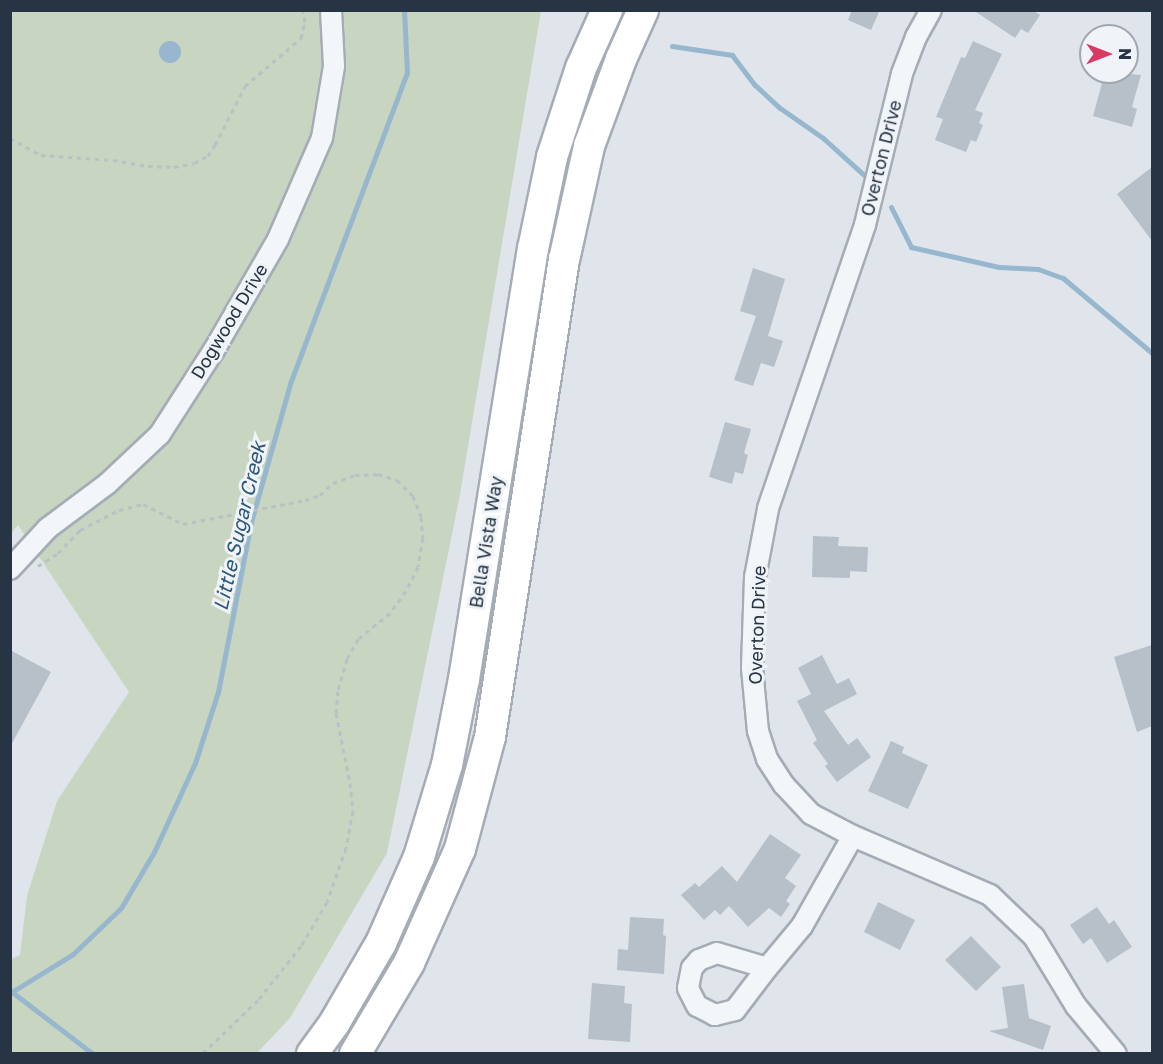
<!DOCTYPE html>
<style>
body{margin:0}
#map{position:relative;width:1163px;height:1064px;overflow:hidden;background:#e0e5eb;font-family:"Golos Text",sans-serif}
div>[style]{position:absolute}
.green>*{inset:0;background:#c8d5c0}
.water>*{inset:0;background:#97b7ce}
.round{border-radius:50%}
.stream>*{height:5px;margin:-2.5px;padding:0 2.5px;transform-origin:2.5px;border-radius:2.5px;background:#97b7ce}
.building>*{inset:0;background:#b7bfc9}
.path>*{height:3px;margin-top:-1.5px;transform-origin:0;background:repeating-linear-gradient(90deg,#bac0c6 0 4.5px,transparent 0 9px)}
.roads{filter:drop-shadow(2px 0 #a5acb6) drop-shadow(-2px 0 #a5acb6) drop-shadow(0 2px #a5acb6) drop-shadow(0 -2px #a5acb6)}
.street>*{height:20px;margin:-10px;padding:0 10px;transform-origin:10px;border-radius:10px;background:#f3f6f8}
.primary>*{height:30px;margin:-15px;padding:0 15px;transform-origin:15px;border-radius:15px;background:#fff}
span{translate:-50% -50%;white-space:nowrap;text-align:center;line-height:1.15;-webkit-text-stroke:6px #f0f4f8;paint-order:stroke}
.street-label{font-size:18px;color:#273444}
.water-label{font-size:20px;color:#2c587c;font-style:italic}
.frame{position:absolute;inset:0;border:12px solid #273444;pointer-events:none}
.north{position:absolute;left:1079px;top:24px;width:60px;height:60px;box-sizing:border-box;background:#f0f4f8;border:2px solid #a0a7b0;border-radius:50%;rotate:90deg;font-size:16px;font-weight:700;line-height:24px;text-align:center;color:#273444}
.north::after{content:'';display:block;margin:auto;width:21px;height:27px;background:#dc3962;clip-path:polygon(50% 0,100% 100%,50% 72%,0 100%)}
</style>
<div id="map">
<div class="green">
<div style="clip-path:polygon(11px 11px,541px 11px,459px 500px,387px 853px,290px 1018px,257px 1053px,11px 1053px,11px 959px,20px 955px,27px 896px,57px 801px,129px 692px,18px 525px,11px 534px)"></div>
</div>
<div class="water">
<div class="round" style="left:159px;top:41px;width:22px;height:22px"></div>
</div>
<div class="stream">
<div style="left:672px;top:46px;width:61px;rotate:8.5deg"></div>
<div style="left:732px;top:55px;width:38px;rotate:53deg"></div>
<div style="left:755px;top:85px;width:34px;rotate:43deg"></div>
<div style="left:780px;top:108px;width:52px;rotate:34.9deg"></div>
<div style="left:823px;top:138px;width:55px;rotate:42.1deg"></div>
<div style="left:891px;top:207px;width:45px;rotate:63.4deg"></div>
<div style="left:911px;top:247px;width:90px;rotate:12.8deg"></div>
<div style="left:999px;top:267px;width:39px;rotate:3deg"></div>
<div style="left:1038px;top:269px;width:27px;rotate:20deg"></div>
<div style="left:1063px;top:278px;width:116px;rotate:40.1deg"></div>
<div style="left:12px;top:992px;width:102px;rotate:37.4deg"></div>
<div style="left:10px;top:993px;width:74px;rotate:-31.8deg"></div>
<div style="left:73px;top:954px;width:66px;rotate:-43.8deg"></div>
<div style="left:121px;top:908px;width:65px;rotate:-59.5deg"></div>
<div style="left:154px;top:852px;width:98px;rotate:-65.3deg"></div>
<div style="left:195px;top:763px;width:75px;rotate:-72.1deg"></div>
<div style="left:218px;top:692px;width:173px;rotate:-79deg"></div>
<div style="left:251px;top:522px;width:147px;rotate:-74.2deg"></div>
<div style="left:291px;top:381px;width:329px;rotate:-69.4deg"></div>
<div style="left:407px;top:73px;width:63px;rotate:-92.7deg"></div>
</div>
<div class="building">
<div style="clip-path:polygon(852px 10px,880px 10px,871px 30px,848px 20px)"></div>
<div style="clip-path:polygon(973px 10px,1032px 10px,1040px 15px,1028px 33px,1021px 29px,1015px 38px)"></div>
<div style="clip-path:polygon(973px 41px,1002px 54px,975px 110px,983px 113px,979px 123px,983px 125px,976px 142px,971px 140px,966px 152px,935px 140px,943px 119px,936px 117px,961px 57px,965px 58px)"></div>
<div style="clip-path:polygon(1105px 72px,1141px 75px,1132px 107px,1137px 109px,1132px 127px,1093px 116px)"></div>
<div style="clip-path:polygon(1152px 167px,1152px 241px,1117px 194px)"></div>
<div style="clip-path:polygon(753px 268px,785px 279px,768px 336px,783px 341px,774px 367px,761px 363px,753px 386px,734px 380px,756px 316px,740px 311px)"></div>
<div style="clip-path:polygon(725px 422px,751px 429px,744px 453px,748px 455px,743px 474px,735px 472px,732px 484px,709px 477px)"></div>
<div style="clip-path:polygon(813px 536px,839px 537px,838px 546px,868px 547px,867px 572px,850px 571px,850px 578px,812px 577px)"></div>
<div style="clip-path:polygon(1152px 645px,1152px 726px,1137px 732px,1114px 657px)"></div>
<div style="clip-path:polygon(10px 650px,51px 672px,10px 747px)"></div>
<div style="clip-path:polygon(822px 655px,837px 684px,849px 678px,857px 694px,824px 711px,848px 745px,857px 738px,871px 757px,837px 782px,825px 766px,828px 764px,813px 743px,817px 740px,797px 701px,811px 694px,798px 668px)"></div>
<div style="clip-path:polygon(891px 741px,904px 747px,902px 753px,928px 765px,908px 809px,868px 791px)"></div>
<div style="clip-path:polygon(770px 834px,801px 855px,785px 878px,796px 886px,786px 901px,790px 904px,781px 917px,769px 908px,748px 927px,729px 906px,720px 915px,715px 910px,704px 920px,681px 895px,695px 883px,699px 887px,722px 866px,737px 882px)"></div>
<div style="clip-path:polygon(878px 902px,915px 920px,900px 950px,864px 932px)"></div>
<div style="clip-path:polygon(1097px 907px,1109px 924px,1114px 920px,1132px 947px,1107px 963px,1091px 938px,1083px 944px,1070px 925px)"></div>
<div style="clip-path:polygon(630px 917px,664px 919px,663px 935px,666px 936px,664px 974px,617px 970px,618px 949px,628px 950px)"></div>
<div style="clip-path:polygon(971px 936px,1001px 967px,976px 991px,945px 960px)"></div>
<div style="clip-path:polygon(592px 983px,625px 986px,624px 1003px,632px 1004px,630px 1042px,588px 1039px)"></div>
<div style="clip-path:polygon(1024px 984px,1029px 1018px,1051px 1026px,1043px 1050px,989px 1031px,1008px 1028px,1002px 987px)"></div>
</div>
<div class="path">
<div style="left:10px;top:138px;width:35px;rotate:29deg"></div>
<div style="left:41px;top:155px;width:72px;rotate:4deg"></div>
<div style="left:113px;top:160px;width:36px;rotate:10deg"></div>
<div style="left:148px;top:166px;width:26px;rotate:2deg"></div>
<div style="left:174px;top:167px;width:20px;rotate:-11deg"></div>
<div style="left:194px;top:163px;width:16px;rotate:-27deg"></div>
<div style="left:208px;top:156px;width:13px;rotate:-58deg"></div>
<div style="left:215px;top:145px;width:66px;rotate:-63deg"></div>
<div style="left:245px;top:86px;width:74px;rotate:-40.6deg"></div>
<div style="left:301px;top:38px;width:16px;rotate:-76deg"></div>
<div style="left:305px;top:22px;width:12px;rotate:-99deg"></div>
<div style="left:38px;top:566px;width:24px;rotate:-33deg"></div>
<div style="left:58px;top:553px;width:32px;rotate:-46deg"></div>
<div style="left:80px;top:530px;width:44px;rotate:-27.1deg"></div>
<div style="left:119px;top:510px;width:25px;rotate:-14deg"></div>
<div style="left:143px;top:504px;width:45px;rotate:26.6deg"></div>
<div style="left:183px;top:524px;width:124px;rotate:-11.1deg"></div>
<div style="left:305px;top:500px;width:16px;rotate:-18deg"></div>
<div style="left:320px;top:495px;width:18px;rotate:-43deg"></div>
<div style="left:333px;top:483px;width:23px;rotate:-20deg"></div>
<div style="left:355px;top:475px;width:23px;rotate:-2deg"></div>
<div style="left:378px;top:474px;width:20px;rotate:18deg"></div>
<div style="left:397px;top:480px;width:23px;rotate:45deg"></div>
<div style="left:413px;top:496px;width:22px;rotate:69deg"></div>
<div style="left:421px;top:517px;width:21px;rotate:85deg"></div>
<div style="left:423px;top:538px;width:29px;rotate:100deg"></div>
<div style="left:418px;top:567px;width:27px;rotate:117deg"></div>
<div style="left:406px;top:591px;width:27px;rotate:126deg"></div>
<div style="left:390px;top:613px;width:41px;rotate:140.9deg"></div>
<div style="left:358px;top:639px;width:23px;rotate:119deg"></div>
<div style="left:347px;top:659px;width:33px;rotate:106deg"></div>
<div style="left:338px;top:691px;width:22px;rotate:95deg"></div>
<div style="left:336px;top:713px;width:71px;rotate:78.7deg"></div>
<div style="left:350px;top:783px;width:28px;rotate:84deg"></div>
<div style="left:353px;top:811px;width:38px;rotate:101deg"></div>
<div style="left:346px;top:848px;width:57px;rotate:109.4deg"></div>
<div style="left:327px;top:902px;width:51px;rotate:120.6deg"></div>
<div style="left:301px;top:946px;width:69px;rotate:128.5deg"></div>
<div style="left:258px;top:1000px;width:78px;rotate:136deg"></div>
</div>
<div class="roads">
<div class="street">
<div style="left:931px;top:10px;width:31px;rotate:119deg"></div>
<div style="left:916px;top:37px;width:40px;rotate:111deg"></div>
<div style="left:902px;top:74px;width:155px;rotate:103.8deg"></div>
<div style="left:865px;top:225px;width:300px;rotate:108.9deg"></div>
<div style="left:768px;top:509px;width:69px;rotate:100.8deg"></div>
<div style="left:755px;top:577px;width:91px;rotate:91.9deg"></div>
<div style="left:752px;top:668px;width:63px;rotate:84.6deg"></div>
<div style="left:758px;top:731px;width:29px;rotate:72deg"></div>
<div style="left:767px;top:759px;width:31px;rotate:57deg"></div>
<div style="left:784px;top:785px;width:40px;rotate:47deg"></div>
<div style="left:811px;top:814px;width:47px;rotate:27.6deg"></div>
<div style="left:853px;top:836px;width:149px;rotate:23.3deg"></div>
<div style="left:990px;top:895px;width:61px;rotate:43.7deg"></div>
<div style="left:1034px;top:937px;width:81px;rotate:58.7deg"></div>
<div style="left:1076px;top:1006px;width:62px;rotate:50.2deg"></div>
<div style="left:10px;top:569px;width:56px;rotate:-47.2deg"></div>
<div style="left:48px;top:528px;width:74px;rotate:-36.7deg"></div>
<div style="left:107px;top:484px;width:73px;rotate:-43.3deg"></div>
<div style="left:160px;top:434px;width:100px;rotate:-57.3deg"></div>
<div style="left:214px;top:350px;width:128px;rotate:-60deg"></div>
<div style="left:278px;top:239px;width:110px;rotate:-66.5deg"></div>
<div style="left:322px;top:138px;width:73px;rotate:-80.5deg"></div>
<div style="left:334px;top:66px;width:56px;rotate:-93.1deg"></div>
<div style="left:717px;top:953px;width:52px;rotate:16.7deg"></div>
<div style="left:767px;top:968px;width:53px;rotate:127.3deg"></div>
<div style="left:735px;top:1010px;width:21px;rotate:166deg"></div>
<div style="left:715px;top:1015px;width:20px;rotate:-153deg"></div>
<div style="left:697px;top:1006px;width:20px;rotate:-117deg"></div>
<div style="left:688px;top:988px;width:20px;rotate:-79deg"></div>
<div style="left:692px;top:968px;width:11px;rotate:-49deg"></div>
<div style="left:699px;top:960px;width:19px;rotate:-21deg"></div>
<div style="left:767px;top:968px;width:55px;rotate:-50.2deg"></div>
<div style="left:802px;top:926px;width:103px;rotate:-60.5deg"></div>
</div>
<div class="primary">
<div style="left:312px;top:1054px;width:39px;rotate:-54deg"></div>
<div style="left:335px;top:1022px;width:91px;rotate:-59.8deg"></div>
<div style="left:381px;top:943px;width:94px;rotate:-66.2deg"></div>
<div style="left:419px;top:857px;width:96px;rotate:-73.1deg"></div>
<div style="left:447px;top:765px;width:88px;rotate:-78.8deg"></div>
<div style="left:464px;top:679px;width:436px;rotate:-80.9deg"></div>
<div style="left:533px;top:249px;width:94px;rotate:-78.3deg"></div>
<div style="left:552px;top:157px;width:94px;rotate:-72deg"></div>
<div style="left:581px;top:68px;width:64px;rotate:-65.9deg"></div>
<div style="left:355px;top:1054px;width:106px;rotate:-59.3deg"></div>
<div style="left:409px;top:963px;width:125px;rotate:-65.9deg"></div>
<div style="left:460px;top:849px;width:116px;rotate:-75deg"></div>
<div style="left:490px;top:737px;width:483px;rotate:-81.2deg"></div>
<div style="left:564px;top:260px;width:117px;rotate:-77.6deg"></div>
<div style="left:589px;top:146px;width:93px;rotate:-69.8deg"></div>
<div style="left:621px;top:59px;width:54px;rotate:-65.8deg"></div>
</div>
</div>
<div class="street-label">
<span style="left:881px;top:158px;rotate:-76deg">Overton Drive</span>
<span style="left:229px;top:321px;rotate:-59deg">Dogwood Drive</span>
<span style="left:486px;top:542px;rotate:-81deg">Bella Vista Way</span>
<span style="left:757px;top:625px;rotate:-88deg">Overton Drive</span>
</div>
<div class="water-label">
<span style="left:239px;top:526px;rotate:-77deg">Little Sugar Creek</span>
</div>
<div class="frame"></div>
<div class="north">N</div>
</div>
